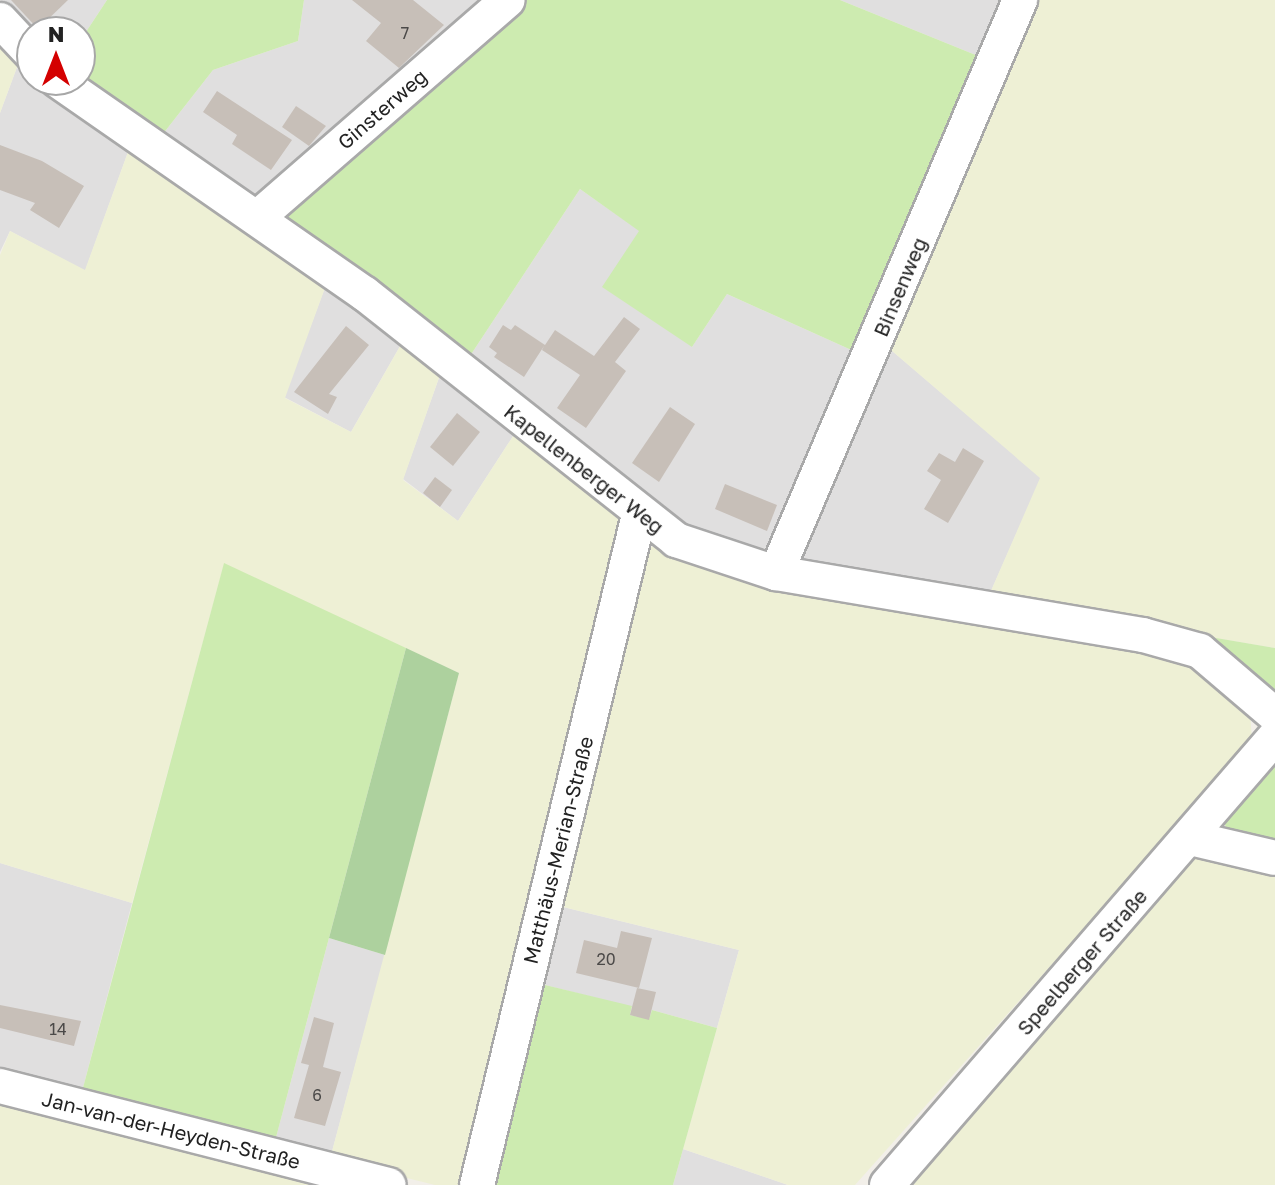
<!DOCTYPE html>
<meta charset="utf-8">
<style>
body{margin:0}
#map{position:relative;width:1275px;height:1185px;overflow:hidden;background:#f2efe9;font-family:"Golos Text",sans-serif}
div>[style]{position:absolute}
.residential>*{inset:0;background:#e0dfdf}
.farmland>*{inset:0;background:#eef0d5}
.grass>*{inset:0;background:#cdebb0}
.forest>*{inset:0;background:#add19e}
.building>*{inset:0;background:#c7bfb8}
.roads{filter:drop-shadow(2px 0 #a9a9a9) drop-shadow(-2px 0 #a9a9a9) drop-shadow(0 2px #a9a9a9) drop-shadow(0 -2px #a9a9a9)}
.minor>*{height:34px;margin:-17px;padding:0 17px;transform-origin:17px;border-radius:17px;background:#fff}
span{translate:-50% -50%;white-space:nowrap;text-align:center;line-height:1.15;-webkit-text-stroke:6px #fff;paint-order:stroke}
.number-label{font-size:16px;color:#4b4948}
.number-label span{-webkit-text-stroke-width:0}
.street-label{font-size:20px;color:#222}
.north{position:absolute;left:16px;top:16px;width:80px;height:80px;box-sizing:border-box;background:#fff;border:2px solid #a7a7a7;border-radius:50%;rotate:0deg;font-size:22px;font-weight:700;line-height:32px;text-align:center;color:#222}
.north::after{content:'';display:block;margin:auto;width:28px;height:36px;background:#d40000;clip-path:polygon(50% 0,100% 100%,50% 72%,0 100%)}
</style>
<div id="map">
<div class="residential">
<div style="clip-path:polygon(0 0,107px 0,80px 41px,80px 32px,32px 32px,32px 36px)"></div>
<div style="clip-path:polygon(304px 0,497px 0,256px 209px,159px 139px,213px 70px,298px 41px)"></div>
<div style="clip-path:polygon(840px 0,1011px 0,988px 60px)"></div>
<div style="clip-path:polygon(20px 59px,32px 80px,39px 80px,56px 99px,128px 152px,85px 271px,10px 231px,0 252px,0 113px)"></div>
<div style="clip-path:polygon(580px 189px,640px 231px,692px 347px,727px 294px,858px 353px,775px 543px,756px 552px,686px 529px,466px 362px)"></div>
<div style="clip-path:polygon(326px 285px,403px 341px,351px 432px,284px 397px)"></div>
<div style="clip-path:polygon(884px 344px,1041px 478px,987px 600px,802px 566px,795px 549px)"></div>
<div style="clip-path:polygon(441px 372px,517px 430px,458px 521px,403px 479px)"></div>
<div style="clip-path:polygon(0 863px,132px 903px,81px 1095px,0 1075px)"></div>
<div style="clip-path:polygon(559px 906px,739px 950px,717px 1028px,652px 1010px,649px 1020px,630px 1015px,632px 1007px,541px 984px)"></div>
<div style="clip-path:polygon(329px 938px,385px 955px,330px 1159px,274px 1145px)"></div>
<div style="clip-path:polygon(683px 1149px,788px 1185px,673px 1185px)"></div>
</div>
<div class="farmland">
<div style="clip-path:polygon(1031px 0,1275px 0,1275px 648px,987px 600px,1040px 478px,884px 344px)"></div>
<div style="clip-path:polygon(0 38px,20px 59px,0 113px)"></div>
<div style="clip-path:polygon(128px 152px,326px 285px,285px 398px,351px 432px,403px 341px,441px 372px,403px 480px,458px 521px,517px 430px,615px 507px,623px 531px,465px 1185px,435px 1185px,330px 1159px,459px 673px,224px 564px,132px 903px,0 863px,0 255px,10px 231px,85px 270px)"></div>
<div style="clip-path:polygon(655px 545px,772px 583px,1200px 663px,1250px 712px,1252px 740px,855px 1185px,788px 1185px,683px 1149px,739px 950px,559px 906px,641px 554px)"></div>
<div style="clip-path:polygon(1194px 852px,1275px 872px,1275px 1185px,913px 1185px)"></div>
<div style="clip-path:polygon(0 1097px,346px 1185px,0 1185px)"></div>
</div>
<div class="grass">
<div style="clip-path:polygon(107px 0,304px 0,298px 41px,213px 70px,159px 139px,80px 80px,80px 41px)"></div>
<div style="clip-path:polygon(518px 0,840px 0,988px 60px,858px 353px,727px 294px,692px 347px,602px 287px,639px 231px,580px 189px,466px 362px,277px 223px)"></div>
<div style="clip-path:polygon(224px 563px,406px 648px,274px 1145px,81px 1095px)"></div>
<div style="clip-path:polygon(1175px 631px,1275px 648px,1275px 692px,1268px 692px)"></div>
<div style="clip-path:polygon(1275px 763px,1275px 846px,1228px 835px,1224px 821px)"></div>
<div style="clip-path:polygon(541px 984px,632px 1006px,630px 1015px,649px 1019px,652px 1010px,717px 1028px,673px 1185px,495px 1185px)"></div>
</div>
<div class="forest">
<div style="clip-path:polygon(406px 648px,459px 673px,385px 955px,329px 938px)"></div>
</div>
<div class="building">
<div style="clip-path:polygon(11px 0,68px 0,38px 29px)"></div>
<div style="clip-path:polygon(352px 0,413px 0,444px 25px,399px 68px,366px 41px,381px 23px)"></div>
<div style="clip-path:polygon(217px 91px,292px 140px,271px 170px,232px 144px,237px 135px,203px 112px)"></div>
<div style="clip-path:polygon(296px 106px,326px 126px,309px 146px,282px 127px)"></div>
<div style="clip-path:polygon(0 145px,42px 161px,84px 186px,59px 228px,30px 210px,35px 203px,0 190px)"></div>
<div style="clip-path:polygon(624px 317px,640px 329px,615px 362px,626px 371px,586px 428px,557px 408px,580px 375px,542px 350px,544px 346px,524px 377px,494px 357px,497px 353px,489px 347px,503px 325px,511px 330px,515px 325px,545px 345px,555px 330px,594px 356px)"></div>
<div style="clip-path:polygon(346px 326px,369px 345px,329px 394px,337px 397px,328px 414px,294px 392px)"></div>
<div style="clip-path:polygon(670px 407px,695px 424px,659px 482px,632px 463px)"></div>
<div style="clip-path:polygon(457px 413px,480px 432px,453px 466px,430px 447px)"></div>
<div style="clip-path:polygon(963px 448px,984px 461px,948px 523px,924px 509px,941px 480px,927px 471px,939px 453px,955px 462px)"></div>
<div style="clip-path:polygon(435px 477px,452px 490px,440px 507px,423px 493px)"></div>
<div style="clip-path:polygon(725px 484px,777px 505px,767px 531px,715px 509px)"></div>
<div style="clip-path:polygon(621px 931px,652px 938px,639px 988px,576px 973px,584px 940px,617px 948px)"></div>
<div style="clip-path:polygon(637px 988px,656px 992px,649px 1020px,630px 1015px)"></div>
<div style="clip-path:polygon(0 1005px,81px 1021px,74px 1046px,0 1028px)"></div>
<div style="clip-path:polygon(314px 1017px,334px 1023px,323px 1067px,341px 1072px,325px 1126px,294px 1118px,309px 1065px,301px 1063px)"></div>
</div>
<div class="roads">
<div class="minor">
<div style="left:0;top:20px;width:47px;rotate:46.7deg"></div>
<div style="left:57px;top:80px;width:375px;rotate:34.8deg"></div>
<div style="left:365px;top:294px;width:397px;rotate:38.3deg"></div>
<div style="left:676px;top:540px;width:105px;rotate:18.3deg"></div>
<div style="left:776px;top:573px;width:372px;rotate:9.6deg"></div>
<div style="left:1143px;top:635px;width:59px;rotate:15.7deg"></div>
<div style="left:1200px;top:651px;width:99px;rotate:40.5deg"></div>
<div style="left:257px;top:218px;width:332px;rotate:-41deg"></div>
<div style="left:776px;top:573px;width:623px;rotate:-66.93deg"></div>
<div style="left:1190px;top:838px;width:87px;rotate:13.2deg"></div>
<div style="left:0;top:1086px;width:401px;rotate:14.3deg"></div>
<div style="left:477px;top:1185px;width:689px;rotate:-76.41deg"></div>
<div style="left:887px;top:1185px;width:593px;rotate:-49.11deg"></div>
</div>
</div>
<div class="number-label">
<span style="left:405px;top:33px">7</span>
<span style="left:606px;top:959px">20</span>
<span style="left:58px;top:1029px">14</span>
<span style="left:317px;top:1095px">6</span>
</div>
<div class="street-label">
<span style="left:382px;top:109px;rotate:-41deg">Ginsterweg</span>
<span style="left:900px;top:287px;rotate:-67deg">Binsenweg</span>
<span style="left:584px;top:469px;rotate:38deg">Kapellenberger Weg</span>
<span style="left:558px;top:850px;rotate:-76deg">Matthäus-Merian-Straße</span>
<span style="left:1082px;top:962px;rotate:-49deg">Speelberger Straße</span>
<span style="left:171px;top:1130px;rotate:14deg">Jan-van-der-Heyden-Straße</span>
</div>
<div class="north">N</div>
</div>
